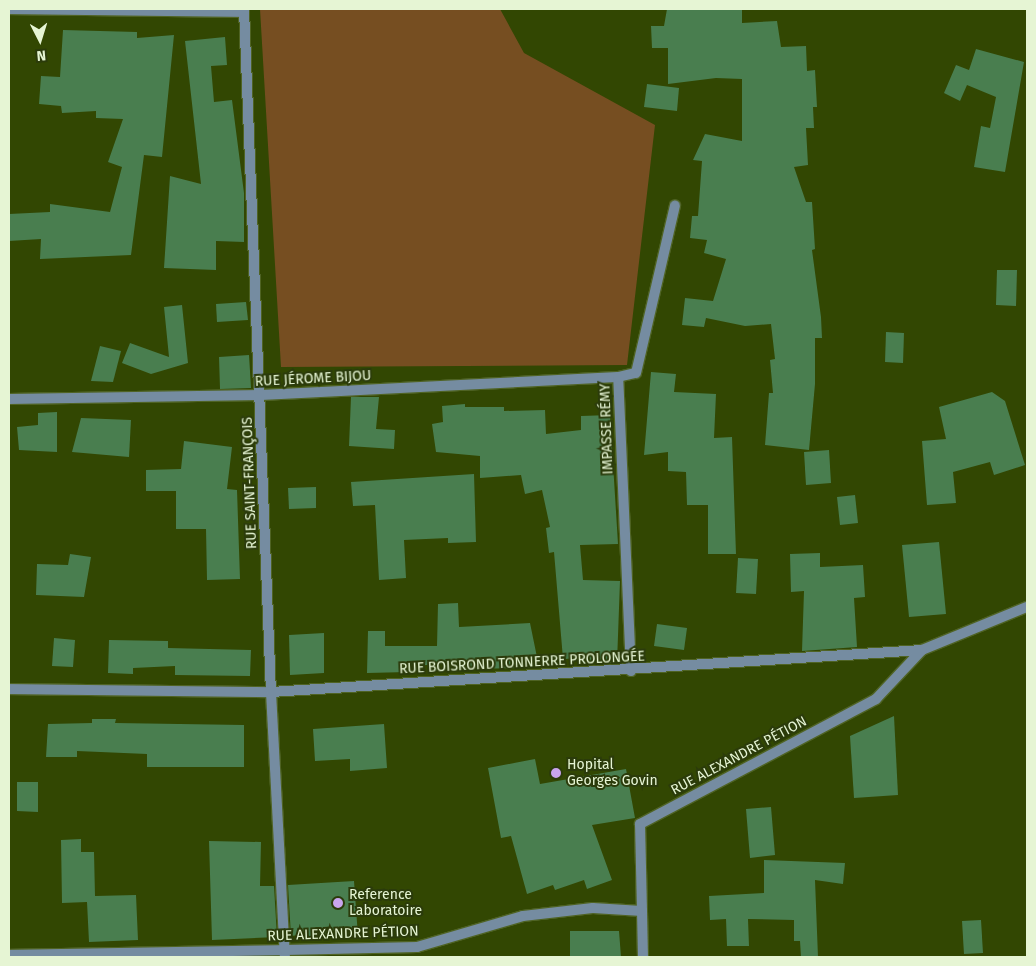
<!DOCTYPE html>
<meta charset="utf-8">
<style>
body{margin:0}
#map{position:relative;width:1036px;height:966px;overflow:hidden;background:#324702;font-family:"Fira Sans",sans-serif}
div>[style]{position:absolute}
.green>*{inset:0;background:#764e21}
.building>*{inset:0;background:#497e4f}
.roads{filter:drop-shadow(1px 0 #4f6324) drop-shadow(-1px 0 #4f6324) drop-shadow(0 1px #4f6324) drop-shadow(0 -1px #4f6324)}
.minor>*{height:10px;margin:-5px;padding:0 5px;transform-origin:5px;border-radius:5px;background:#758ca1}
.tertiary>*{height:10px;margin:-5px;padding:0 5px;transform-origin:5px;border-radius:5px;background:#758ca1}
.dots>*{width:14px;height:14px;translate:-50% -50%;box-sizing:border-box;border:2px solid #2b3b0b;border-radius:50%}
span{translate:-50% -50%;white-space:nowrap;text-align:center;line-height:1.15;-webkit-text-stroke:4px #2b3b0b;paint-order:stroke}
.street-label{font-size:14px;color:#e6f5d4}
.poi-label{font-size:14px;color:#e6f5d4}
.left{translate:0 -50%;text-align:left}
.frame{position:absolute;inset:0;border:10px solid #e6f5d4;pointer-events:none}
.north{position:absolute;left:15px;top:15px;width:50px;height:50px;-webkit-text-stroke:4px #2b3b0b;paint-order:stroke;rotate:175deg;font-size:14px;font-weight:700;line-height:20px;text-align:center;color:#e6f5d4}
.north::after{content:'';display:block;margin:auto;width:18px;height:22px;background:#e6f5d4;clip-path:polygon(50% 0,100% 100%,50% 72%,0 100%)}
</style>
<div id="map">
<div class="green">
<div style="clip-path:polygon(260px 9px,500px 9px,524px 53px,655px 125px,627px 365px,281px 367px)"></div>
</div>
<div class="building">
<div style="clip-path:polygon(667px 9px,742px 9px,742px 23px,777px 21px,781px 47px,806px 46px,807px 71px,815px 70px,817px 107px,813px 107px,814px 128px,806px 128px,808px 165px,794px 167px,806px 202px,812px 202px,815px 249px,812px 250px,821px 317px,822px 338px,815px 338px,815px 384px,809px 450px,765px 445px,769px 393px,773px 393px,770px 360px,775px 359px,771px 324px,745px 326px,706px 318px,704px 327px,682px 325px,685px 298px,713px 301px,726px 259px,704px 253px,707px 240px,690px 238px,692px 216px,698px 216px,702px 161px,693px 160px,705px 134px,742px 141px,742px 79px,716px 78px,668px 84px,668px 48px,652px 48px,651px 26px,664px 26px)"></div>
<div style="clip-path:polygon(63px 30px,137px 32px,137px 38px,174px 35px,162px 157px,144px 155px,131px 255px,40px 259px,41px 239px,9px 241px,9px 214px,50px 212px,50px 204px,110px 212px,122px 167px,108px 162px,123px 119px,96px 118px,96px 111px,62px 113px,61px 106px,39px 104px,41px 76px,60px 77px)"></div>
<div style="clip-path:polygon(225px 37px,227px 65px,211px 66px,214px 102px,232px 100px,244px 193px,244px 242px,216px 241px,216px 270px,164px 268px,170px 176px,201px 184px,185px 41px)"></div>
<div style="clip-path:polygon(976px 49px,1024px 62px,1005px 172px,974px 167px,981px 126px,990px 128px,996px 97px,967px 85px,960px 101px,944px 93px,956px 65px,969px 70px)"></div>
<div style="clip-path:polygon(647px 84px,679px 88px,677px 111px,644px 107px)"></div>
<div style="clip-path:polygon(997px 270px,1017px 270px,1016px 306px,996px 305px)"></div>
<div style="clip-path:polygon(246px 302px,248px 320px,217px 322px,216px 304px)"></div>
<div style="clip-path:polygon(182px 305px,188px 363px,151px 374px,122px 363px,130px 343px,169px 357px,164px 307px)"></div>
<div style="clip-path:polygon(886px 332px,904px 333px,903px 363px,885px 362px)"></div>
<div style="clip-path:polygon(100px 346px,121px 351px,113px 382px,91px 381px)"></div>
<div style="clip-path:polygon(249px 355px,251px 388px,220px 389px,219px 357px)"></div>
<div style="clip-path:polygon(651px 372px,676px 374px,674px 392px,716px 394px,714px 438px,732px 437px,736px 554px,708px 554px,708px 505px,687px 505px,686px 472px,668px 471px,668px 452px,644px 455px)"></div>
<div style="clip-path:polygon(992px 392px,1005px 401px,1025px 465px,994px 475px,990px 462px,953px 472px,956px 503px,927px 505px,922px 441px,946px 439px,939px 407px)"></div>
<div style="clip-path:polygon(351px 397px,379px 397px,376px 429px,395px 430px,394px 449px,349px 446px)"></div>
<div style="clip-path:polygon(465px 404px,465px 407px,504px 407px,504px 411px,545px 410px,546px 434px,581px 430px,581px 416px,610px 415px,618px 544px,580px 545px,583px 580px,620px 581px,617px 663px,584px 663px,584px 658px,563px 659px,554px 552px,549px 553px,546px 528px,550px 527px,542px 490px,525px 494px,521px 475px,480px 478px,480px 456px,436px 452px,432px 424px,443px 422px,442px 406px)"></div>
<div style="clip-path:polygon(57px 412px,57px 452px,19px 450px,17px 427px,38px 425px,38px 413px)"></div>
<div style="clip-path:polygon(81px 418px,131px 420px,129px 457px,72px 452px)"></div>
<div style="clip-path:polygon(184px 441px,232px 447px,227px 489px,237px 490px,240px 579px,207px 580px,206px 529px,176px 529px,176px 491px,146px 491px,146px 470px,181px 469px)"></div>
<div style="clip-path:polygon(829px 450px,831px 483px,806px 485px,804px 452px)"></div>
<div style="clip-path:polygon(474px 474px,476px 542px,448px 543px,448px 538px,404px 540px,406px 578px,379px 580px,375px 505px,353px 506px,351px 482px)"></div>
<div style="clip-path:polygon(316px 487px,316px 508px,289px 509px,288px 488px)"></div>
<div style="clip-path:polygon(855px 495px,858px 523px,840px 525px,837px 497px)"></div>
<div style="clip-path:polygon(939px 542px,946px 614px,909px 617px,902px 545px)"></div>
<div style="clip-path:polygon(820px 553px,820px 567px,863px 565px,865px 597px,854px 598px,857px 647px,802px 651px,804px 591px,791px 592px,790px 554px)"></div>
<div style="clip-path:polygon(70px 554px,91px 557px,84px 597px,36px 595px,37px 564px,68px 565px)"></div>
<div style="clip-path:polygon(738px 558px,758px 559px,756px 594px,736px 593px)"></div>
<div style="clip-path:polygon(458px 603px,459px 627px,530px 623px,538px 662px,532px 662px,533px 668px,464px 669px,464px 663px,408px 666px,408px 672px,367px 673px,368px 631px,385px 631px,385px 646px,437px 646px,438px 604px)"></div>
<div style="clip-path:polygon(657px 624px,687px 628px,684px 650px,654px 646px)"></div>
<div style="clip-path:polygon(324px 633px,324px 673px,290px 675px,289px 635px)"></div>
<div style="clip-path:polygon(54px 638px,75px 640px,73px 667px,52px 666px)"></div>
<div style="clip-path:polygon(109px 640px,168px 641px,168px 648px,251px 650px,250px 676px,175px 675px,175px 666px,133px 668px,133px 674px,108px 673px)"></div>
<div style="clip-path:polygon(894px 716px,898px 795px,854px 798px,850px 736px)"></div>
<div style="clip-path:polygon(92px 719px,116px 719px,115px 723px,244px 725px,244px 767px,147px 767px,147px 754px,77px 751px,77px 757px,46px 757px,48px 724px,92px 723px)"></div>
<div style="clip-path:polygon(384px 724px,387px 768px,350px 771px,350px 759px,315px 761px,313px 729px)"></div>
<div style="clip-path:polygon(535px 759px,540px 784px,626px 769px,635px 818px,592px 825px,612px 880px,587px 889px,584px 880px,555px 890px,553px 885px,527px 894px,511px 836px,501px 838px,488px 768px)"></div>
<div style="clip-path:polygon(17px 782px,38px 782px,38px 812px,17px 811px)"></div>
<div style="clip-path:polygon(771px 807px,775px 855px,750px 858px,746px 809px)"></div>
<div style="clip-path:polygon(81px 839px,81px 852px,94px 852px,95px 896px,136px 895px,138px 940px,89px 942px,87px 902px,62px 903px,61px 840px)"></div>
<div style="clip-path:polygon(209px 841px,261px 842px,260px 886px,274px 886px,277px 937px,212px 940px)"></div>
<div style="clip-path:polygon(764px 860px,845px 863px,843px 884px,815px 880px,818px 957px,801px 957px,800px 941px,794px 941px,794px 920px,748px 919px,749px 946px,727px 946px,726px 919px,710px 920px,709px 896px,764px 893px)"></div>
<div style="clip-path:polygon(354px 881px,358px 936px,299px 939px,299px 935px,291px 936px,288px 885px)"></div>
<div style="clip-path:polygon(981px 920px,983px 953px,964px 954px,962px 921px)"></div>
<div style="clip-path:polygon(570px 931px,619px 931px,621px 957px,570px 956px)"></div>
</div>
<div class="roads">
<div class="minor">
<div style="left:9px;top:9px;width:235px;rotate:0.7deg"></div>
<div style="left:9px;top:399px;width:252px;rotate:-0.9deg"></div>
<div style="left:261px;top:395px;width:357px;rotate:-2.9deg"></div>
<div style="left:631px;top:671px;width:294px;rotate:-92.5deg"></div>
<div style="left:618px;top:377px;width:18px;rotate:-13deg"></div>
<div style="left:636px;top:373px;width:172px;rotate:-76.9deg"></div>
<div style="left:642px;top:911px;width:46px;rotate:88.8deg"></div>
<div style="left:9px;top:955px;width:276px;rotate:-1deg"></div>
</div>
<div class="tertiary">
<div style="left:244px;top:9px;width:684px;rotate:87.74deg"></div>
<div style="left:271px;top:692px;width:265px;rotate:87deg"></div>
<div style="left:9px;top:689px;width:262px;rotate:0.7deg"></div>
<div style="left:271px;top:692px;width:652px;rotate:-3.69deg"></div>
<div style="left:922px;top:650px;width:113px;rotate:-22.3deg"></div>
<div style="left:285px;top:950px;width:132px;rotate:-1.3deg"></div>
<div style="left:417px;top:947px;width:110px;rotate:-16.3deg"></div>
<div style="left:523px;top:916px;width:70px;rotate:-6.5deg"></div>
<div style="left:593px;top:908px;width:49px;rotate:3.5deg"></div>
<div style="left:642px;top:911px;width:87px;rotate:-91.3deg"></div>
<div style="left:640px;top:824px;width:267px;rotate:-27.9deg"></div>
<div style="left:876px;top:699px;width:67px;rotate:-46.8deg"></div>
</div>
</div>
<div class="dots">
<div style="left:556px;top:773px;background:#c9a5ee"></div>
<div style="left:338px;top:903px;background:#c9a5ee"></div>
</div>
<div class="street-label">
<span style="left:313px;top:379px;rotate:-3deg">RUE JÉROME BIJOU</span>
<span style="left:607px;top:429px;rotate:-92deg">IMPASSE RÉMY</span>
<span style="left:250px;top:483px;rotate:-92deg">RUE SAINT-FRANÇOIS</span>
<span style="left:522px;top:663px;rotate:-3deg">RUE BOISROND TONNERRE PROLONGÉE</span>
<span style="left:739px;top:756px;rotate:-28deg">RUE ALEXANDRE PÉTION</span>
<span style="left:343px;top:934px;rotate:-2deg">RUE ALEXANDRE PÉTION</span>
</div>
<div class="poi-label">
<span class="left" style="left:567px;top:773px">Hopital<br>Georges Govin</span>
<span class="left" style="left:349px;top:903px">Reference<br>Laboratoire</span>
</div>
<div class="frame"></div>
<div class="north">N</div>
</div>
